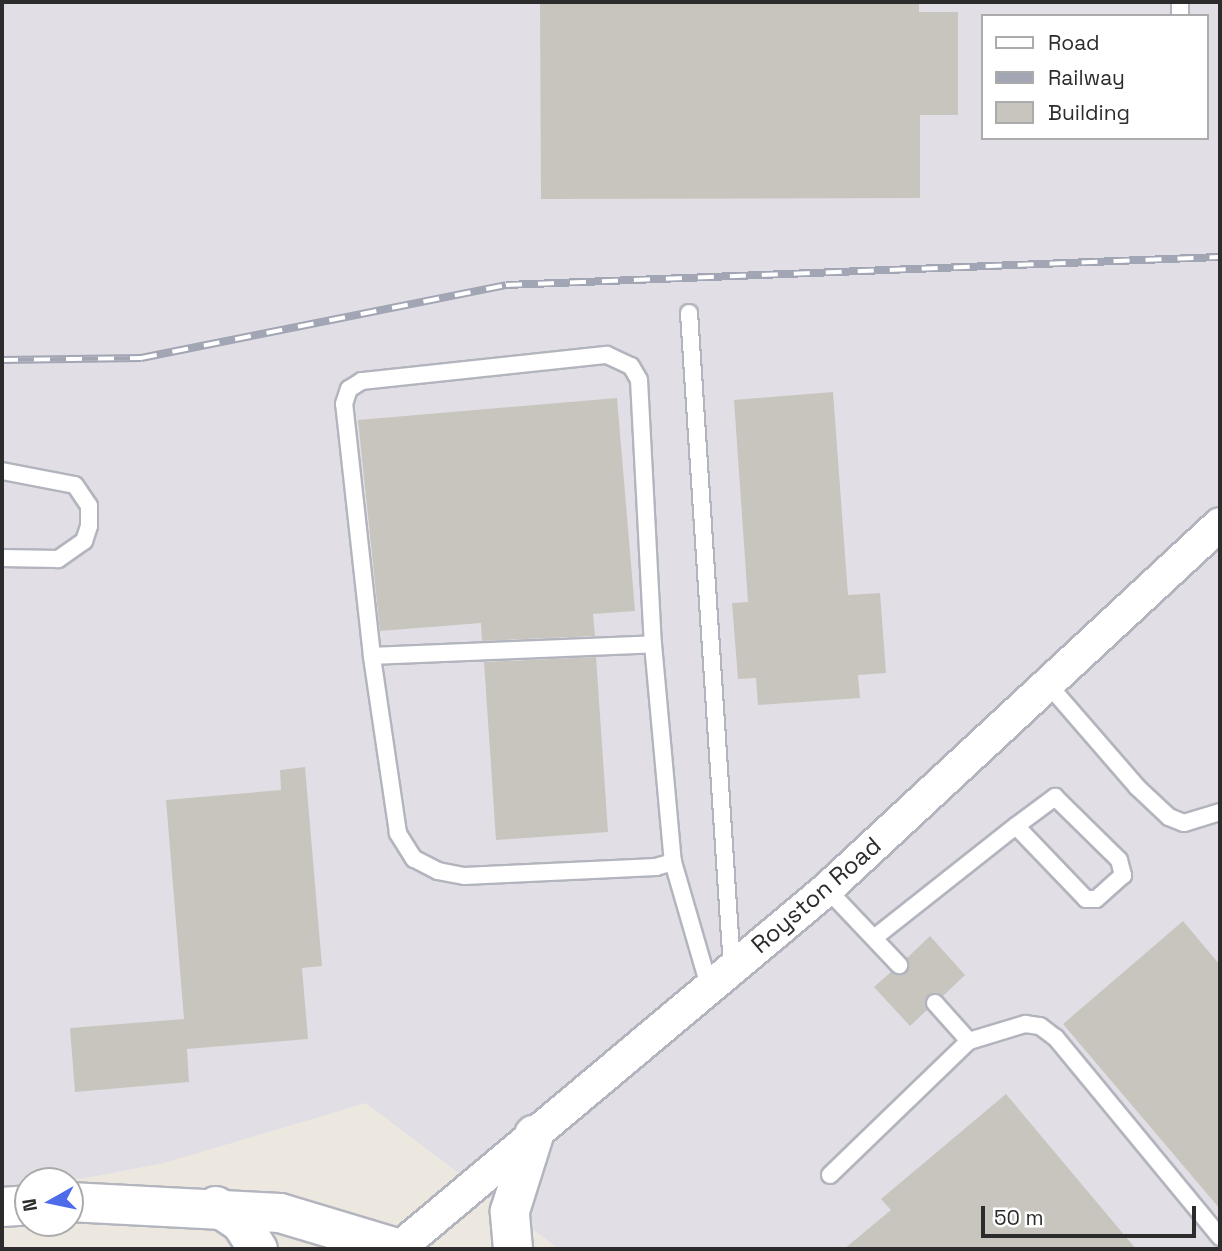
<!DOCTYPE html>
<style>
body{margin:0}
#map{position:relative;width:1222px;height:1251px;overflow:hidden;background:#ece7df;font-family:"Space Grotesk",sans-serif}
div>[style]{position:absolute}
.industrial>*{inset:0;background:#e1dfe5}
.building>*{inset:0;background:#c8c5be}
.roads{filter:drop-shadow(2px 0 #b3b5be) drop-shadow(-2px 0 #b3b5be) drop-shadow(0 2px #b3b5be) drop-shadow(0 -2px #b3b5be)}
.lane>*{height:16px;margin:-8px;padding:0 8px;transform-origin:8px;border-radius:8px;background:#fff}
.street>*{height:32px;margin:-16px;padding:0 16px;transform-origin:16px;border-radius:16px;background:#fff}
.secondary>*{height:38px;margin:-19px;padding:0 19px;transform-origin:19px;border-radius:19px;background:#fff}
.rail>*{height:8px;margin-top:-4px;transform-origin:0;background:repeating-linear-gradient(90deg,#fff 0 16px,#a2a5b4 0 32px);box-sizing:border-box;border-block:2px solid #a2a5b4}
span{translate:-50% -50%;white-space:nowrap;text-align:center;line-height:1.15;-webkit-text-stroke:5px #fff;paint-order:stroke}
.street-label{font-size:24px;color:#2c2c2c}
.frame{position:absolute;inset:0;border:4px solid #2c2c2c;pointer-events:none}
.legend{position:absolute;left:981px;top:14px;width:228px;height:126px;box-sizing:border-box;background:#fff;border:2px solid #ababab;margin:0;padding:9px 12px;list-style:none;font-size:21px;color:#2c2c2c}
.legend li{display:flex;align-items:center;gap:14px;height:35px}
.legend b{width:35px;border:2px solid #ababab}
.north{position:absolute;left:14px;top:1167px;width:70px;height:70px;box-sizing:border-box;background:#fff;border:2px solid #ababab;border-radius:50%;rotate:261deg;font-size:19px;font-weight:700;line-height:28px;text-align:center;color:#2c2c2c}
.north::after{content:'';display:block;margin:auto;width:24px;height:32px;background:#4e6bea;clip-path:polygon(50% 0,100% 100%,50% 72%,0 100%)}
.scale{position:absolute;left:981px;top:1206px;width:215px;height:32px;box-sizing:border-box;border:4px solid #2c2c2c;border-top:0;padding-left:9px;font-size:21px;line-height:24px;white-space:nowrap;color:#2c2c2c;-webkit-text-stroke:5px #fff;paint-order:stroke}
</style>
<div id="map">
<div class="industrial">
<div style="clip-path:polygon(evenodd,2px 2px,1220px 2px,1220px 1249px,559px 1249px,366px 1103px,164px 1163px,70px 1181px,28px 1181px,28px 1189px,2px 1194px,2px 2px,982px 16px,1206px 16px,1206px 138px,982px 138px,982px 16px)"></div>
</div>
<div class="building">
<div style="clip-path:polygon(540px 2px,919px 2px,919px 12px,958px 12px,958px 115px,920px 115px,920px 198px,541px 199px)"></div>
<div style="clip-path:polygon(833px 392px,848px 595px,880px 593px,886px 673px,858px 675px,860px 698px,758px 705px,756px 678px,738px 679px,732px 603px,748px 602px,734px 400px)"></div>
<div style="clip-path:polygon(617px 398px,635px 611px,593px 614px,595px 636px,482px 641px,481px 623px,380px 631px,358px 420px)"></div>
<div style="clip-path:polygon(596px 657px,608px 832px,496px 840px,484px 662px)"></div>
<div style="clip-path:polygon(305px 767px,322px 966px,302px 968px,308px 1039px,187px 1049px,189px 1082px,75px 1092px,70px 1028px,184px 1019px,166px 800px,281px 790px,280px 770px)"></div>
<div style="clip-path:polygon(1183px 921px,1220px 965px,1220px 1209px,1063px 1024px)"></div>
<div style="clip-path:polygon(930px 936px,965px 975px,943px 996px,928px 996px,927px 1010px,910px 1026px,874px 987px,891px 972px,906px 973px,907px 958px)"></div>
<div style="clip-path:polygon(1006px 1094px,1136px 1249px,844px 1249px,891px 1210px,881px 1199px)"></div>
</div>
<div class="roads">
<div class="lane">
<div style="left:1180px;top:2px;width:14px;rotate:90deg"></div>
<div style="left:689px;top:313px;width:656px;rotate:86.24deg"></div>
<div style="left:607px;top:355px;width:26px;rotate:25deg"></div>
<div style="left:631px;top:366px;width:16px;rotate:60deg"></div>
<div style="left:639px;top:380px;width:264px;rotate:87deg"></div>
<div style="left:653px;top:644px;width:219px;rotate:84.8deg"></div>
<div style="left:673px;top:862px;width:18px;rotate:164deg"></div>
<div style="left:656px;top:867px;width:192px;rotate:177.3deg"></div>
<div style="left:464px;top:876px;width:26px;rotate:-169deg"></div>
<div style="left:438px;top:871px;width:27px;rotate:-153deg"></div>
<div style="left:414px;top:859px;width:31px;rotate:-122deg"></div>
<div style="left:398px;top:833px;width:179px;rotate:-98.4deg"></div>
<div style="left:372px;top:656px;width:254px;rotate:-96.3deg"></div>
<div style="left:344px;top:404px;width:16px;rotate:-72deg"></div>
<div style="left:349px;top:389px;width:15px;rotate:-32deg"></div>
<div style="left:362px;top:381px;width:246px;rotate:-6.1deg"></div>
<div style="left:2px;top:471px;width:74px;rotate:10.9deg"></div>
<div style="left:75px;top:485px;width:25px;rotate:56deg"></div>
<div style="left:89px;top:506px;width:20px;rotate:90deg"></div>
<div style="left:89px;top:526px;width:16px;rotate:108deg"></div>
<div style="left:84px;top:541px;width:32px;rotate:145deg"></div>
<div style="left:58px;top:559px;width:56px;rotate:-179deg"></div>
<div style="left:372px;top:656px;width:281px;rotate:-2.4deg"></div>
<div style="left:1047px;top:683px;width:138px;rotate:49.1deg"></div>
<div style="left:1137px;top:787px;width:44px;rotate:43.2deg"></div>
<div style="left:1169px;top:817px;width:16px;rotate:22deg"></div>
<div style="left:1184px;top:823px;width:38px;rotate:-17deg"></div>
<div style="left:673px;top:862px;width:132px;rotate:73.8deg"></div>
<div style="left:827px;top:889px;width:105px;rotate:46.5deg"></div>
<div style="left:874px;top:938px;width:181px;rotate:-38.3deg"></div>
<div style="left:1016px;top:826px;width:49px;rotate:-36.6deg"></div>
<div style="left:1055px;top:797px;width:90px;rotate:44.5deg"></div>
<div style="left:1119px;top:860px;width:16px;rotate:75deg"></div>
<div style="left:1123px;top:875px;width:36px;rotate:138deg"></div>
<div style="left:1096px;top:899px;width:10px;rotate:180deg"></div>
<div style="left:1086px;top:899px;width:101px;rotate:-133.8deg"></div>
<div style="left:969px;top:1041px;width:59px;rotate:-16.9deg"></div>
<div style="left:1025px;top:1024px;width:15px;rotate:8deg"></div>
<div style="left:1040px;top:1026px;width:20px;rotate:37deg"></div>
<div style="left:1056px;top:1038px;width:258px;rotate:50.5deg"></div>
<div style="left:830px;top:1175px;width:193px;rotate:-44deg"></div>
<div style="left:969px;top:1041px;width:51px;rotate:-131.8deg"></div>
</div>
<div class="street">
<div style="left:398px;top:1249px;width:560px;rotate:-40deg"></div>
<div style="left:827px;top:889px;width:536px;rotate:-42.88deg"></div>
</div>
<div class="secondary">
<div style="left:70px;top:1202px;width:210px;rotate:3deg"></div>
<div style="left:280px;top:1213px;width:125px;rotate:16.7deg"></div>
<div style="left:216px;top:1206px;width:30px;rotate:34deg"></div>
<div style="left:241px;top:1223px;width:31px;rotate:57deg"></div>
<div style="left:2px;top:1207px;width:26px;rotate:-4deg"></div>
<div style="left:513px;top:1249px;width:38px;rotate:-95deg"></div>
<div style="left:510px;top:1211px;width:80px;rotate:-72.5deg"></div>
</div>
</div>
<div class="rail">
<div style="left:2px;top:360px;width:139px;rotate:-0.8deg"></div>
<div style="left:141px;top:358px;width:372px;rotate:-11.3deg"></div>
<div style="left:506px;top:285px;width:715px;rotate:-2.25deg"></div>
</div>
<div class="street-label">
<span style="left:816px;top:895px;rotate:-41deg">Royston Road</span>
</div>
<div class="frame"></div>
<ul class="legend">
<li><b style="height:9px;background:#fff"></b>Road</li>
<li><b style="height:9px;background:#a2a5b4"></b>Railway</li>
<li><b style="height:19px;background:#c8c5be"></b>Building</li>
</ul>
<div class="north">N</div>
<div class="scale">50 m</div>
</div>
